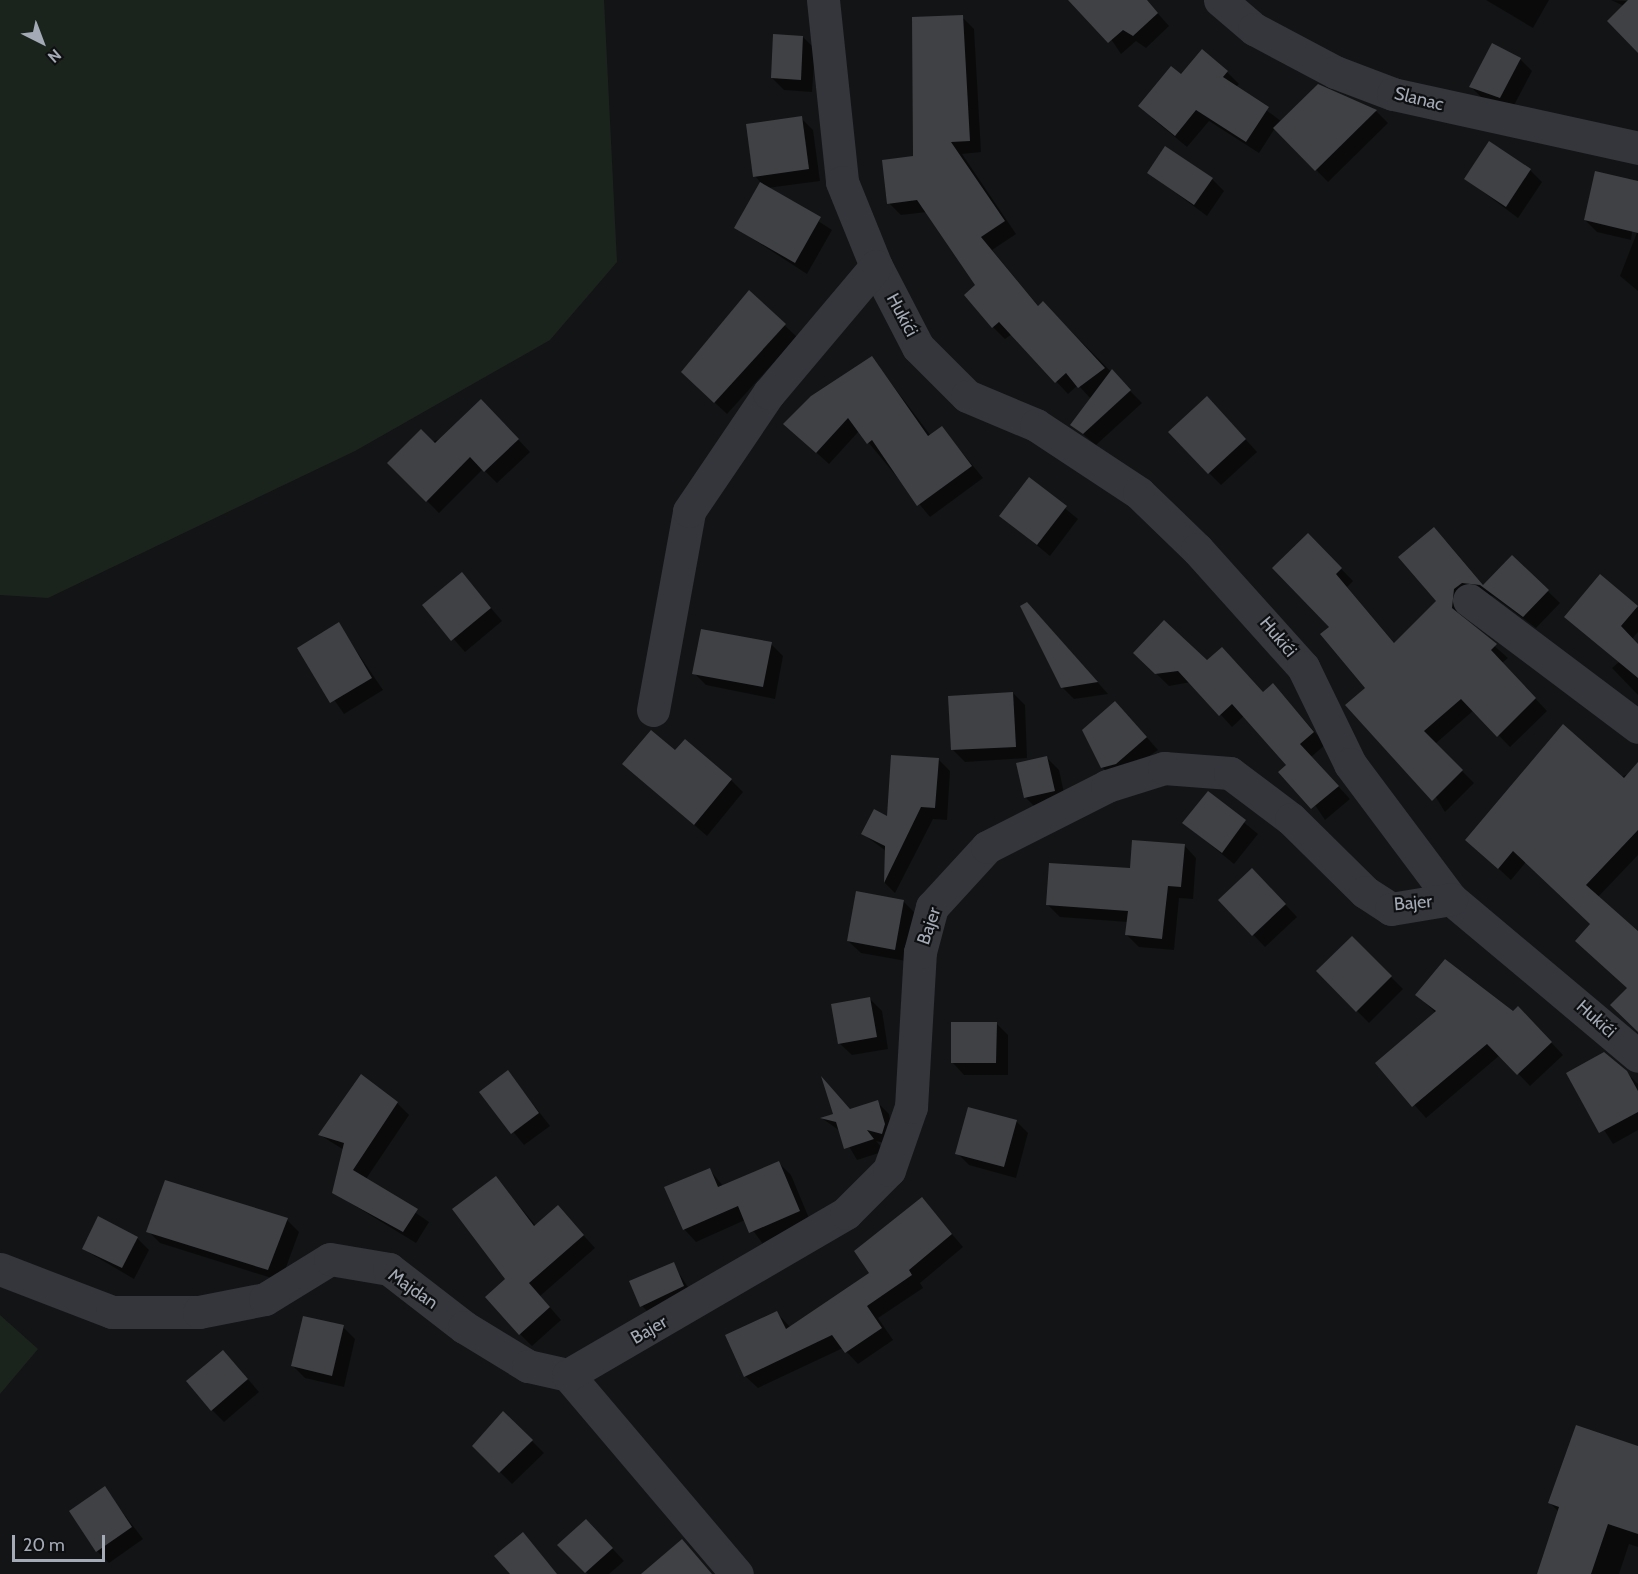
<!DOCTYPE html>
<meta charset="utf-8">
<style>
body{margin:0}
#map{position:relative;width:1638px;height:1574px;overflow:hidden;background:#131415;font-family:Cabin,sans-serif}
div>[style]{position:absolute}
.green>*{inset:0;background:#1b241c}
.shadow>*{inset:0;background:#0007}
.building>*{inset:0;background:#3f4145}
.minor>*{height:33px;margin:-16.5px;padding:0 16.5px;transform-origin:16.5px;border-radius:16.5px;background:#34363b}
span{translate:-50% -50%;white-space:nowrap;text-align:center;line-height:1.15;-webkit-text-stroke:4.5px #0e0f10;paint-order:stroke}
.street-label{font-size:18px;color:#a4abb7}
.north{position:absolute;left:12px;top:12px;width:60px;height:60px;-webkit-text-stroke:4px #0e0f10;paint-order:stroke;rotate:138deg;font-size:16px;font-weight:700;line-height:24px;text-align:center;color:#a4abb7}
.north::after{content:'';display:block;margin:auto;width:21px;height:27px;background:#a4abb7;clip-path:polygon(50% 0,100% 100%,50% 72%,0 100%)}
.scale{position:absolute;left:12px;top:1535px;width:93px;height:27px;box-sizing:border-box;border:3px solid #a4abb7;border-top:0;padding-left:8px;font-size:18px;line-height:21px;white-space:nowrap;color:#a4abb7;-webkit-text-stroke:4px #0e0f10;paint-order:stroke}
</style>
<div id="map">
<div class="green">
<div style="clip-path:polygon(0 0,604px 0,617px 262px,550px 340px,355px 451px,48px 598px,0 595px)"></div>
<div style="clip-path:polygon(0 1315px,38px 1349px,0 1394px)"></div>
</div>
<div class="shadow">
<div style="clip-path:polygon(1085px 0,1146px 0,1169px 26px,1146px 48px,1136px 41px,1121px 54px)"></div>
<div style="clip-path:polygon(1486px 0,1549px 0,1533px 28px)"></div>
<div style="clip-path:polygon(1611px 0,1638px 2px,1638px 51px,1624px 6px)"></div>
<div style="clip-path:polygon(962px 17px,974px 29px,981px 152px,962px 154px,1016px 234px,992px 250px,1039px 307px,1055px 315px,1142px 403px,1096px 445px,1072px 425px,1091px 399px,1078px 385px,1068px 394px,1012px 334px,1005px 339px,993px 327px,966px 295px,977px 286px,927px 212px,901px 215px,889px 203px,914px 158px)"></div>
<div style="clip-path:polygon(803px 37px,815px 49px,812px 92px,784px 90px,772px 78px)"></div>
<div style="clip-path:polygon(1520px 59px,1532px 71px,1512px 109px,1483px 99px,1471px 87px)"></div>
<div style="clip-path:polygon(1227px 72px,1239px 84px,1236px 87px,1282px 122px,1318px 86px,1373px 108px,1388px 123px,1328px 182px,1275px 128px,1259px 153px,1209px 121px,1187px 147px,1152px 118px,1182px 76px)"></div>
<div style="clip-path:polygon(801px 118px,813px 130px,820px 181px,767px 188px,832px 230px,807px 274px,736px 228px,761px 183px,755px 176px)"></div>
<div style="clip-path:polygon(1530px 170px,1542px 182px,1518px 218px,1466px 179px)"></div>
<div style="clip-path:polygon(1149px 173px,1212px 179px,1224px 191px,1207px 216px)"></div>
<div style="clip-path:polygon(1638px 189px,1631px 240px,1597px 232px,1585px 220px)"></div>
<div style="clip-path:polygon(1638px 230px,1638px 291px,1620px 276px)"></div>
<div style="clip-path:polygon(749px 292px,797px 337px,727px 414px,695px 384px)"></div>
<div style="clip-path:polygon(872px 358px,931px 436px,942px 428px,983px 478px,930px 517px,859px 431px,829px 464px,798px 436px)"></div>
<div style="clip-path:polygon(1219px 410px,1257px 452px,1221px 485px,1209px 473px)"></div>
<div style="clip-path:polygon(493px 413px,530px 452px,497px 483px,483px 469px,439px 513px,389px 463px)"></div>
<div style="clip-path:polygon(1029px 479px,1078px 519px,1050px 556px,1001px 516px)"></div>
<div style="clip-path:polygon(1308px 535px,1353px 581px,1347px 587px,1395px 644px,1438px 601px,1446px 541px,1484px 586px,1512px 557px,1560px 603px,1536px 628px,1493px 596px,1475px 594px,1466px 601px,1464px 619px,1508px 658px,1502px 663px,1547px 711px,1510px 747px,1474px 710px,1435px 744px,1474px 783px,1445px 812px,1331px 627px)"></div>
<div style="clip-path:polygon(462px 574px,502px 621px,465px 652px,424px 605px)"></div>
<div style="clip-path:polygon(1600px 576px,1638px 608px,1638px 632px,1632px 639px,1638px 645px,1638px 695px,1612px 668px,1619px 662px,1566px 617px)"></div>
<div style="clip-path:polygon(1039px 616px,1108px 694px,1074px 699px,1062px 687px)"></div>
<div style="clip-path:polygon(338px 624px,383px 690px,344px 714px,299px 649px)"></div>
<div style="clip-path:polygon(771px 644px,783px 656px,775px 699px,706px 685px,694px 673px)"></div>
<div style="clip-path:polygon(1135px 653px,1207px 662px,1263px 694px,1273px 685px,1322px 740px,1325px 745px,1311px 757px,1350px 799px,1325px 820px,1288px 765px,1245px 715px,1232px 727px,1191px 682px,1169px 686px)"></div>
<div style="clip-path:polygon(1013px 693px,1025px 705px,1027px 758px,965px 762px,953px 750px)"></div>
<div style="clip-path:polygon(1127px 715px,1158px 750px,1115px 780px,1102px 767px)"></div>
<div style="clip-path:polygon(1047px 758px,1059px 770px,1066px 802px,1037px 809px,1025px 797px)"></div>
<div style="clip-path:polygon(938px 759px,950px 771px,947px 820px,933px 819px,895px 893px,884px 882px,886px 851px,863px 834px,889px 818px)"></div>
<div style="clip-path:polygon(624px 764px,731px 780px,743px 792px,707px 836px)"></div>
<div style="clip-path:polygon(1638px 770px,1638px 855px,1598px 897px,1638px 931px,1638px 1031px,1629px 989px,1591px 924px,1526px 862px,1511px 880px,1467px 840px)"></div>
<div style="clip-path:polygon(1208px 793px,1258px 834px,1234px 864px,1184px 823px)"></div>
<div style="clip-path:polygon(1184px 845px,1196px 858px,1193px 899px,1179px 898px,1174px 950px,1139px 947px,1127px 935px,1128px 922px,1060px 917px,1048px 905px)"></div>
<div style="clip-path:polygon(1264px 882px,1297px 917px,1265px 947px,1220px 900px)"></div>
<div style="clip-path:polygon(903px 901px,915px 913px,906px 961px,861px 953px,848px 941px)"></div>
<div style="clip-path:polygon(1352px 938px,1403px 989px,1369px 1023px,1318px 971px)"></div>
<div style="clip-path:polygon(1417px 995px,1530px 1020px,1563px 1055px,1530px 1086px,1500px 1055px,1426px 1118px,1377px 1063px,1436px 1013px)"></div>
<div style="clip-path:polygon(870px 999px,882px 1011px,888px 1049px,852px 1055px,839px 1043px)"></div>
<div style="clip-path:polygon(996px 1023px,1008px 1035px,1008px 1075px,964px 1075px,952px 1062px)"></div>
<div style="clip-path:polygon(508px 1072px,550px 1126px,524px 1145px,481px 1092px)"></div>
<div style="clip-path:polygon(1626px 1072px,1638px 1084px,1638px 1130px,1613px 1144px,1568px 1073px)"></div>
<div style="clip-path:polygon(824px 1081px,851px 1110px,877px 1102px,889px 1114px,894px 1145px,876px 1141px,885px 1151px,857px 1160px,840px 1131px,823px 1119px,835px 1115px)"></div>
<div style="clip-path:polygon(397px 1103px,409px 1115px,366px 1179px,429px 1222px,416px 1243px,334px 1193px,344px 1150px,320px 1135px)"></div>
<div style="clip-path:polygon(1016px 1121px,1028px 1133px,1016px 1178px,969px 1165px,957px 1153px)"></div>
<div style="clip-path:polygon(779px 1163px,791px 1175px,811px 1223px,763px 1244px,745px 1220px,696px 1242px,684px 1229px,709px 1169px,724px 1187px)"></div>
<div style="clip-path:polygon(496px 1178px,536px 1226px,558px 1207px,595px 1248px,540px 1296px,561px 1320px,532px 1346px,520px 1334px)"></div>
<div style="clip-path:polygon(922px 1199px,963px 1247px,920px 1283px,923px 1288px,878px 1318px,893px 1340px,858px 1364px,843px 1348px,758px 1388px,745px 1376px,777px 1313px,790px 1327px,871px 1273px)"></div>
<div style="clip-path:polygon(287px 1220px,299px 1232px,281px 1281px,160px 1243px,148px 1231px)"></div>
<div style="clip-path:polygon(137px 1238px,149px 1250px,134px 1279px,83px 1249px)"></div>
<div style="clip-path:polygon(673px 1264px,695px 1298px,654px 1318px,642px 1306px)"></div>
<div style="clip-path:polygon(343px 1327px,355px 1339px,344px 1387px,305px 1378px,293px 1366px)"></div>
<div style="clip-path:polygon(235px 1364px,259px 1392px,224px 1422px,212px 1410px)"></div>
<div style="clip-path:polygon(504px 1413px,544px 1453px,512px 1484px,474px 1446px)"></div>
<div style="clip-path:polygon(1638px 1448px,1638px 1547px,1629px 1544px,1619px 1574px,1538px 1574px,1559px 1512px,1550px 1503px)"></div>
<div style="clip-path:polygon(104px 1488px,143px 1539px,109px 1563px,97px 1551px)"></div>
<div style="clip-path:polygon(598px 1533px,624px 1561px,609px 1574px,588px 1574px,560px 1545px)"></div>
</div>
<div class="building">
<div style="clip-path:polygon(1068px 0,1147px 0,1158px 13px,1133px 36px,1123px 30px,1108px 43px)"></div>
<div style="clip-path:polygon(1628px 0,1638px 0,1638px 53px,1607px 21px)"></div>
<div style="clip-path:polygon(963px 15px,970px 141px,951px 142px,1005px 221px,981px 237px,1038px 306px,1043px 301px,1105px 368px,1078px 388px,1066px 373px,1055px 383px,999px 322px,992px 328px,964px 295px,975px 285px,917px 200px,887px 204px,882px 160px,913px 156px,912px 17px)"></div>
<div style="clip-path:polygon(773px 34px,803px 36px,801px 80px,771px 78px)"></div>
<div style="clip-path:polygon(1492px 43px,1521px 58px,1500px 98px,1469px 87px)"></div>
<div style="clip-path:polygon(1202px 49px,1228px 71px,1223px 77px,1269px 107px,1246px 142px,1196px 110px,1175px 136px,1138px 106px,1171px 66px,1181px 74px)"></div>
<div style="clip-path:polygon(1318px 84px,1377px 110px,1315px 171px,1273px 128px)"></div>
<div style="clip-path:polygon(802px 116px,809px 169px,753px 177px,746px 124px)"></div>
<div style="clip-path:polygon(1489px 141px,1531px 169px,1506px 207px,1464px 179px)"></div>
<div style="clip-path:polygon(1165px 146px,1213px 178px,1194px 205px,1147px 173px)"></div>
<div style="clip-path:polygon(1595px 171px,1638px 181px,1638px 233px,1584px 220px)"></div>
<div style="clip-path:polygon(760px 182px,821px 217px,795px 263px,734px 228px)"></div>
<div style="clip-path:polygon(749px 290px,786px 324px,714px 403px,681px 372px)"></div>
<div style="clip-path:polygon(872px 356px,928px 436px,942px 426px,972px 466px,917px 506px,872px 440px,867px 444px,848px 418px,816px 453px,783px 424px,811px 396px)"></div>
<div style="clip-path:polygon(1112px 369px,1131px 390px,1083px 434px,1070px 425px)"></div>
<div style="clip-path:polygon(1207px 396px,1246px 439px,1208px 474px,1168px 432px)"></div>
<div style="clip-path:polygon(481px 399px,519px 439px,484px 472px,470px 457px,426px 502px,387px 463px,421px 429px,435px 443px)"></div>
<div style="clip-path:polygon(1029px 477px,1067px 506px,1037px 545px,999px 516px)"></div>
<div style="clip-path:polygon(1434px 527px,1483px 585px,1512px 555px,1549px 590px,1523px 617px,1480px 585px,1462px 583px,1454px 589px,1452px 608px,1497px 644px,1491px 650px,1536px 698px,1497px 737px,1461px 699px,1424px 731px,1463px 770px,1432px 801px,1345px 705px,1365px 688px,1320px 634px,1329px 627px,1272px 568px,1308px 533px,1342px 568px,1336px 574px,1394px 643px,1436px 601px,1398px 557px)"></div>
<div style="clip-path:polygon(462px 572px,491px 608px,451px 641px,422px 605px)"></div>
<div style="clip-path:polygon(1600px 574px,1638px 606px,1621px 626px,1638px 644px,1638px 678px,1564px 617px)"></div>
<div style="clip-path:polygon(1027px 602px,1098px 682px,1061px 688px,1020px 606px)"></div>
<div style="clip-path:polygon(1164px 620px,1207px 660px,1222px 647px,1263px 692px,1273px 683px,1314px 732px,1300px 744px,1339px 786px,1311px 809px,1278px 772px,1286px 765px,1232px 704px,1219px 716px,1178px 671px,1155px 674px,1133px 653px)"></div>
<div style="clip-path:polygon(339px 622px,372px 678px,330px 703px,297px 648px)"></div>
<div style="clip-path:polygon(701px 629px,772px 642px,763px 687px,692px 674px)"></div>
<div style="clip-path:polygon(1013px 692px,1016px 747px,951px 750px,948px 696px)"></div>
<div style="clip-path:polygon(1115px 701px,1147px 737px,1116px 764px,1101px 768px,1082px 730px)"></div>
<div style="clip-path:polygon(1563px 724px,1624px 778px,1638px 762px,1638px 830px,1586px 885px,1638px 931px,1638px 1032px,1610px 1005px,1627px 988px,1575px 941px,1590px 924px,1513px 851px,1498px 869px,1465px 840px)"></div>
<div style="clip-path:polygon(651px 730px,675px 750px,685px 739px,732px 779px,694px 825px,622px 764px)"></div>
<div style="clip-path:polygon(891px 755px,939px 758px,935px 808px,921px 807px,884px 883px,885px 846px,861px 834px,874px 809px,887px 816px)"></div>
<div style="clip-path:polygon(1047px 756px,1055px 791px,1024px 798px,1016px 763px)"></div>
<div style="clip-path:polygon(1208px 791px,1246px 820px,1222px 853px,1182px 823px)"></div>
<div style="clip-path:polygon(1132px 840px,1185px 844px,1181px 887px,1168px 886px,1162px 939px,1125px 935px,1128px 911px,1046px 905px,1049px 863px,1130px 868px)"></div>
<div style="clip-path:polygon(1252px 868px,1286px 904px,1252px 936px,1218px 900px)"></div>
<div style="clip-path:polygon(856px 891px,904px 900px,895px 950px,847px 941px)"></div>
<div style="clip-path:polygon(1352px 936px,1392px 976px,1356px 1012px,1316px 971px)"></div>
<div style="clip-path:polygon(1445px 959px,1513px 1011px,1518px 1006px,1552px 1042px,1517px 1075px,1487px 1044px,1412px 1107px,1375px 1063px,1436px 1011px,1415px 995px)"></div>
<div style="clip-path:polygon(870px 997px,877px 1037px,838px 1044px,831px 1004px)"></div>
<div style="clip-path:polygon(951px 1022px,997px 1022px,996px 1063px,951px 1063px)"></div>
<div style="clip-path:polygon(1604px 1052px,1627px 1071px,1638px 1091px,1638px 1112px,1599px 1133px,1566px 1073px)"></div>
<div style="clip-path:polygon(508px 1070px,539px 1113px,511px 1134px,479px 1092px)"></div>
<div style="clip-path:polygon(361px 1074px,398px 1102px,353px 1170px,418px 1209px,403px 1232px,332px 1193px,344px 1143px,318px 1135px)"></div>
<div style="clip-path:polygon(821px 1076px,850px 1109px,878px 1100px,885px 1124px,882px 1134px,867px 1130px,874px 1139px,844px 1149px,836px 1122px,820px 1118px,833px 1114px)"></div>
<div style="clip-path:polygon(968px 1107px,1017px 1120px,1004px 1167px,955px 1154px)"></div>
<div style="clip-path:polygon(779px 1161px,800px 1211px,749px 1233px,738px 1206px,683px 1230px,664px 1187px,710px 1168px,718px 1187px)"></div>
<div style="clip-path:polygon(496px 1176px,534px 1226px,558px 1205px,584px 1235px,529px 1283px,550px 1307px,519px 1335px,485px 1297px,505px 1279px,452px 1209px)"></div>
<div style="clip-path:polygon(165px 1180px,288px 1218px,268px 1270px,146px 1232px)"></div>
<div style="clip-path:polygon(922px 1197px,952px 1234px,909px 1270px,912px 1275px,867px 1306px,882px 1328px,845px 1353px,832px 1335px,744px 1377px,725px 1335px,777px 1311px,786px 1329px,869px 1273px,854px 1251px)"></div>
<div style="clip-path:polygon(98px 1216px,138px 1237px,122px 1268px,82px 1249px)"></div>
<div style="clip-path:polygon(674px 1262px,684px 1286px,640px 1307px,629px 1281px)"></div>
<div style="clip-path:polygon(303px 1316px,344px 1325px,332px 1376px,291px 1366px)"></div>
<div style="clip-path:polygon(223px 1350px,248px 1379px,211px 1411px,186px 1381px)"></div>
<div style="clip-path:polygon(503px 1411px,533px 1440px,499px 1473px,472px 1446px)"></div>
<div style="clip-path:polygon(1576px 1425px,1638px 1446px,1638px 1534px,1608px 1524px,1591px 1574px,1537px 1574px,1559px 1507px,1548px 1503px)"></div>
<div style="clip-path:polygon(105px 1486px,132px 1527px,96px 1552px,69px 1511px)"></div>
<div style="clip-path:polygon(586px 1519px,613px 1548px,585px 1573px,557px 1545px)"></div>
<div style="clip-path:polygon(523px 1532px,557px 1574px,510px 1574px,494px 1556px)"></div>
<div style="clip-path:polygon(682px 1539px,712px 1574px,641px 1574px)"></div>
</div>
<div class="minor">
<div style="left:823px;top:0;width:183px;rotate:84deg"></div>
<div style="left:842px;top:182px;width:91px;rotate:68deg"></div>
<div style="left:876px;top:266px;width:91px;rotate:62.6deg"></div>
<div style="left:918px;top:347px;width:69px;rotate:45deg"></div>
<div style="left:967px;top:396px;width:75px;rotate:22.8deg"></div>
<div style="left:1036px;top:425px;width:123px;rotate:33.4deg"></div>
<div style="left:1139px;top:493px;width:81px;rotate:44deg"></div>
<div style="left:1197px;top:549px;width:159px;rotate:48.1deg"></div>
<div style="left:1303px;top:667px;width:108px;rotate:64.1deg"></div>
<div style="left:1350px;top:764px;width:169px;rotate:53.2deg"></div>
<div style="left:1451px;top:899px;width:244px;rotate:40deg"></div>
<div style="left:1220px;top:0;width:45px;rotate:40.5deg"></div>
<div style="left:1254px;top:29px;width:92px;rotate:28deg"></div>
<div style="left:1335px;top:72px;width:62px;rotate:20.8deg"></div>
<div style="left:1393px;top:94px;width:251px;rotate:12.4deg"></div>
<div style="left:1469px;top:600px;width:211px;rotate:36.9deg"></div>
<div style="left:653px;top:710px;width:202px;rotate:-79.7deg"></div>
<div style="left:689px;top:511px;width:143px;rotate:-55.9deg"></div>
<div style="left:769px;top:393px;width:166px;rotate:-49.9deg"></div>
<div style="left:0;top:1269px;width:120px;rotate:21deg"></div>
<div style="left:112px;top:1312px;width:87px"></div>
<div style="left:199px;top:1312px;width:67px;rotate:-11.1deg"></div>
<div style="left:265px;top:1299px;width:76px;rotate:-31.6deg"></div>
<div style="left:330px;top:1259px;width:60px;rotate:9.6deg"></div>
<div style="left:389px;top:1269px;width:95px;rotate:37.7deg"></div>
<div style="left:464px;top:1327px;width:75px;rotate:31.4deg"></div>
<div style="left:528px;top:1366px;width:41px;rotate:12.7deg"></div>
<div style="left:568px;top:1375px;width:261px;rotate:49.7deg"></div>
<div style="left:568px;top:1375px;width:322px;rotate:-30.2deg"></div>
<div style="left:846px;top:1213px;width:61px;rotate:-45deg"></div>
<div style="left:889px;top:1170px;width:67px;rotate:-70.8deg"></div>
<div style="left:911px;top:1107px;width:155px;rotate:-86.7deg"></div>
<div style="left:920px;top:952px;width:47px;rotate:-75.1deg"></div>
<div style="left:932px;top:907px;width:81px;rotate:-47.5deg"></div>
<div style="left:987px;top:847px;width:135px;rotate:-26.9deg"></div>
<div style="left:1107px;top:786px;width:60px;rotate:-17.5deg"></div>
<div style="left:1164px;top:768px;width:66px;rotate:4.3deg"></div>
<div style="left:1230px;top:773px;width:76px;rotate:37deg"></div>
<div style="left:1291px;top:819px;width:104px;rotate:44.6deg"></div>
<div style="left:1365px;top:892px;width:31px;rotate:33deg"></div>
<div style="left:1391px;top:909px;width:61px;rotate:-9.5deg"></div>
</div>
<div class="street-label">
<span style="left:1419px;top:99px;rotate:14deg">Slanac</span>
<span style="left:902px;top:315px;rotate:62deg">Hukići</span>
<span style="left:1278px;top:637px;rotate:50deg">Hukići</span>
<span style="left:1413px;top:903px;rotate:-5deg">Bajer</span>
<span style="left:929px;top:926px;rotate:-71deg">Bajer</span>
<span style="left:1596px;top:1019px;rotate:42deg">Hukići</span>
<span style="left:413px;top:1289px;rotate:35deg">Majdan</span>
<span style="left:649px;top:1330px;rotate:-30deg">Bajer</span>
</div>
<div class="north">N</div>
<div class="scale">20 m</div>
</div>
